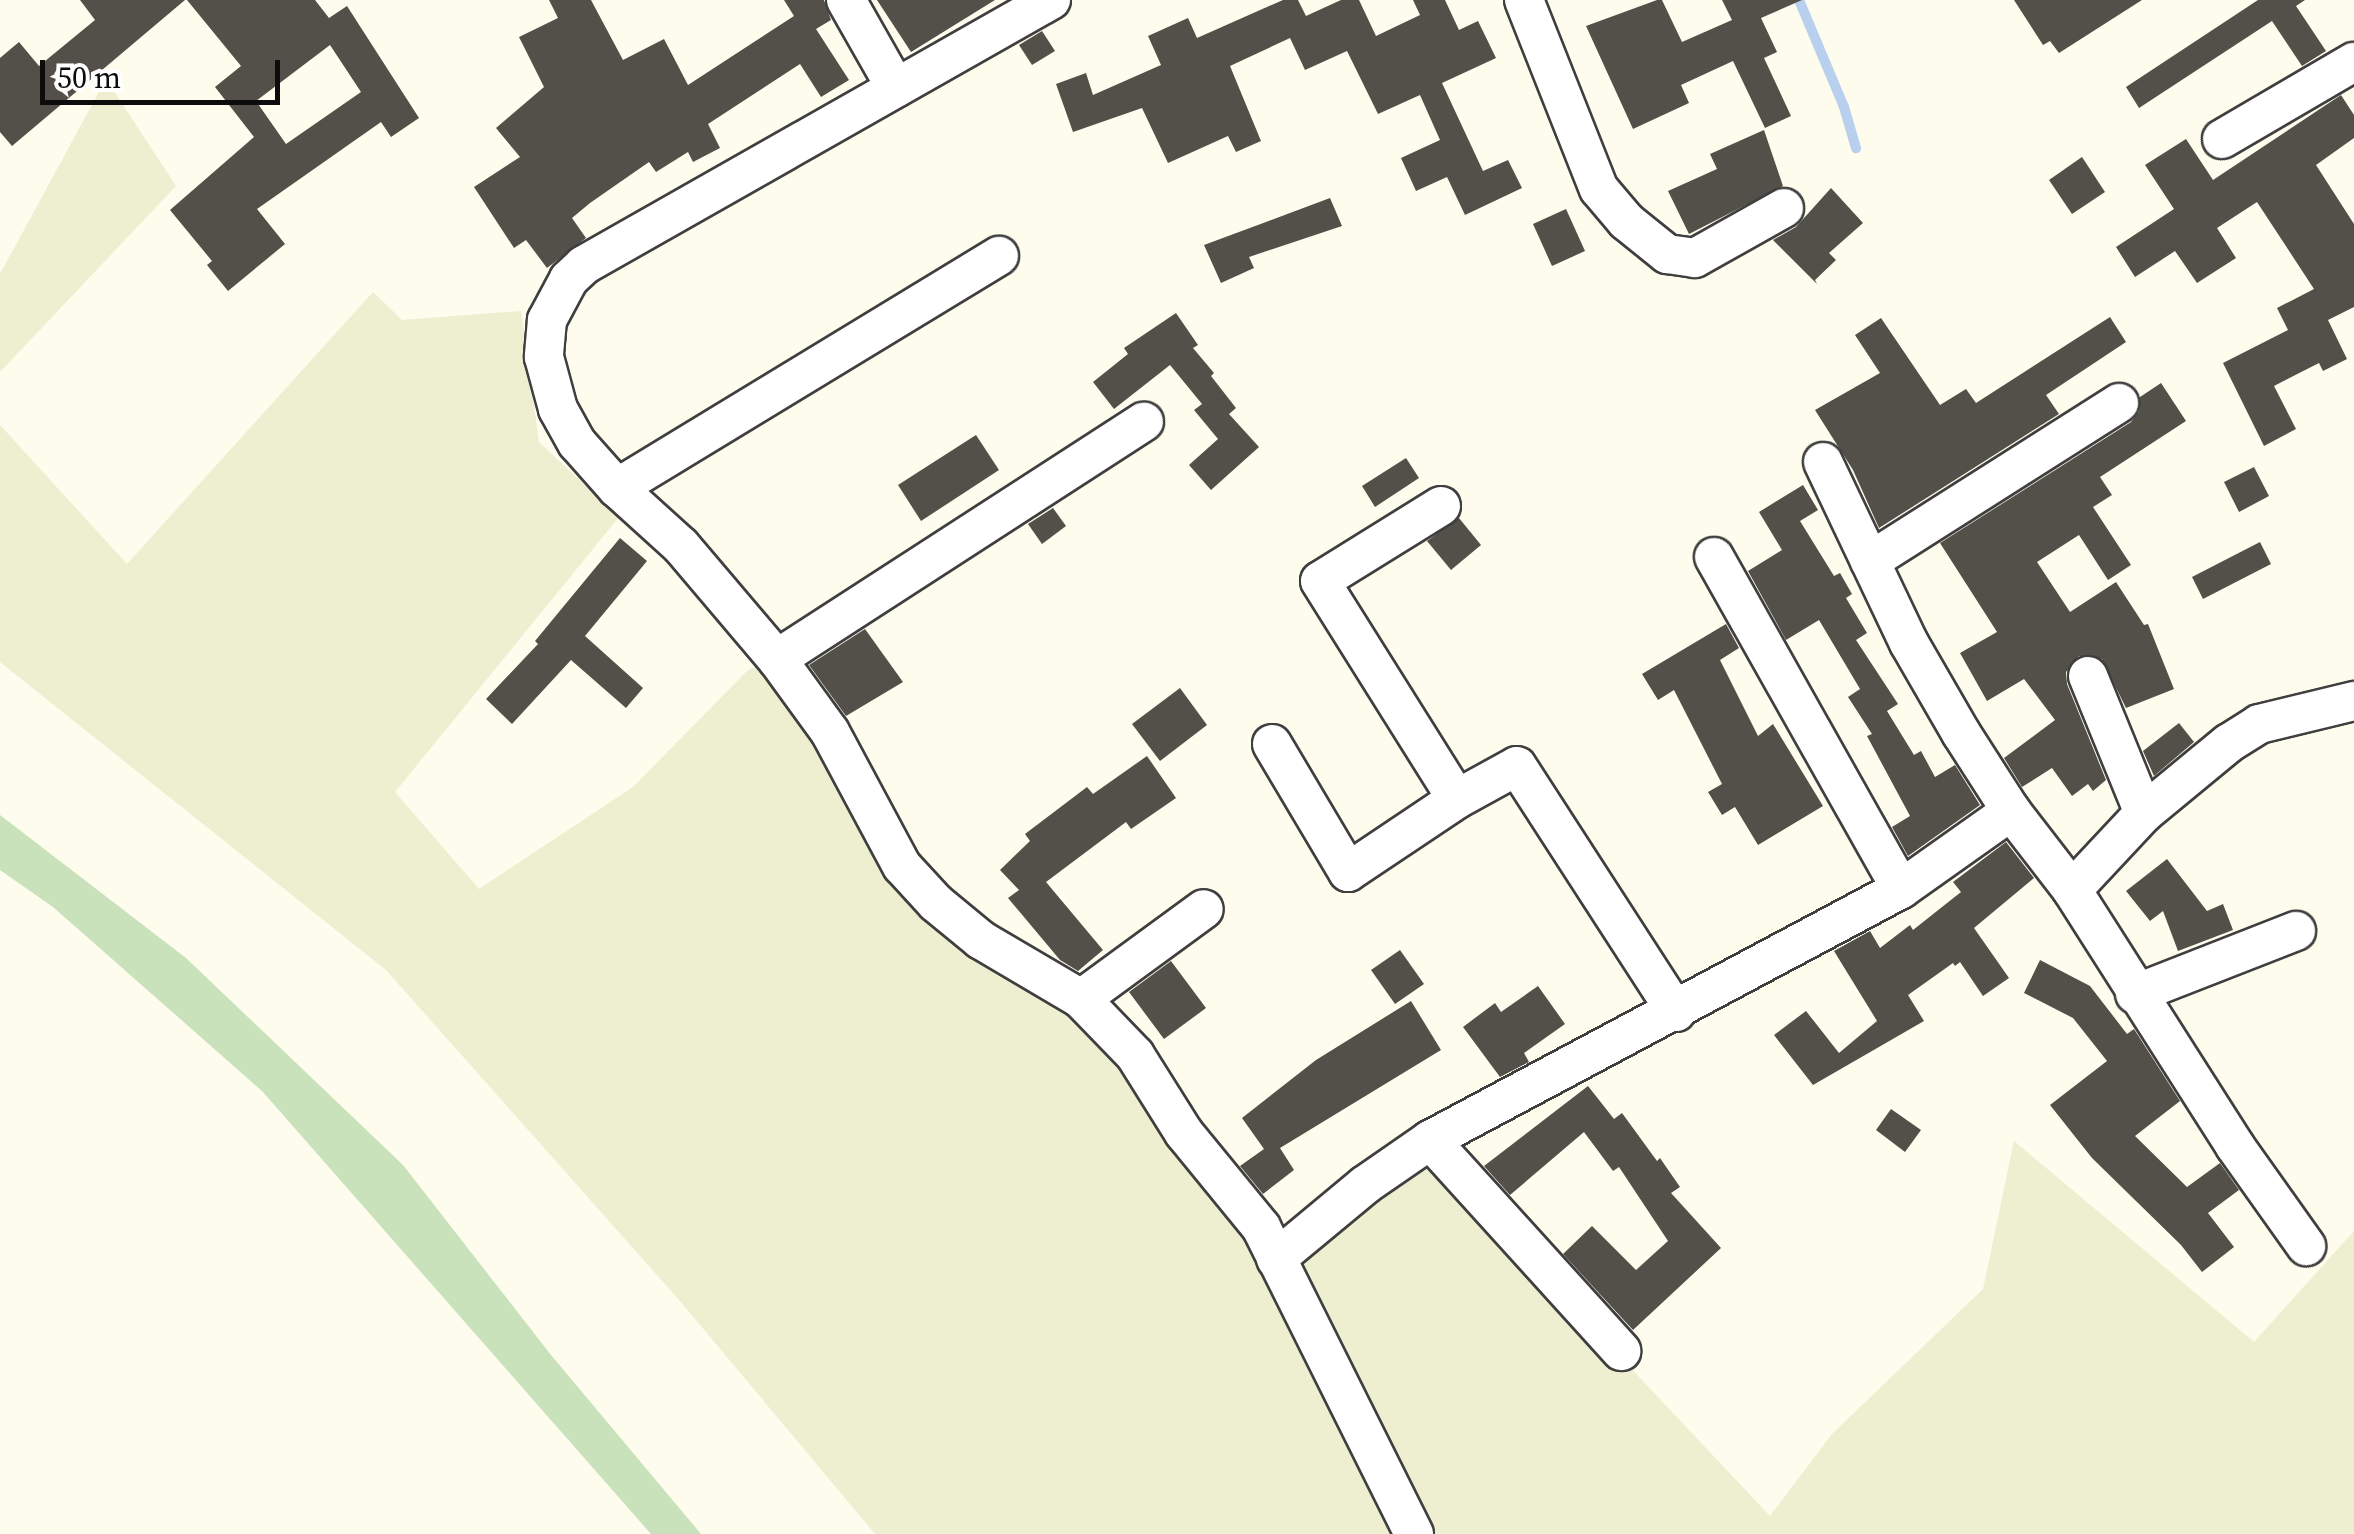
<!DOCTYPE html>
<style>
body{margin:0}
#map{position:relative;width:2354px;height:1534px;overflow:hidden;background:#fdfced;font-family:"Source Serif 4",serif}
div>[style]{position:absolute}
.farmland>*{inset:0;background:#edefd0}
.green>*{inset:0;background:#c9e2bb}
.stream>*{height:10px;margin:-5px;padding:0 5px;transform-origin:5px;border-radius:5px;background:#b8d0ed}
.building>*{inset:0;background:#534f49}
.roads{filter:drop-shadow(2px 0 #3f3f3f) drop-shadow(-2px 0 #3f3f3f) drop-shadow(0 2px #3f3f3f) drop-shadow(0 -2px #3f3f3f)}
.street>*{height:38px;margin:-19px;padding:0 19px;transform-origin:19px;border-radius:19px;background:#fff}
span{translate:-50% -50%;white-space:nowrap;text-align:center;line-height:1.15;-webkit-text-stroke:10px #fff;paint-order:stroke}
.scale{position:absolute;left:40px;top:60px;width:240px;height:45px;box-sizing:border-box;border:5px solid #0c0c0c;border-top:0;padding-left:12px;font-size:30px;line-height:35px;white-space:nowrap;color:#0c0c0c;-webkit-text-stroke:8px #fff;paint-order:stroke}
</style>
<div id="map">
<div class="farmland">
<div style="clip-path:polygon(106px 79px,176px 186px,0 372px,0 274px)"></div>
<div style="clip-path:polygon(373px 292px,402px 320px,521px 311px,539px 442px,619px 517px,395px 792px,479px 889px,633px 787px,748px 670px,776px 658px,910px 866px,1071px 998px,1279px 1268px,1431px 1156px,1770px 1516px,1832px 1434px,1983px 1289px,2014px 1141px,2254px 1342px,2354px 1231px,2354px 1534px,875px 1534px,680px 1301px,386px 970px,0 662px,0 425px,127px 564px)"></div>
</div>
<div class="green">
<div style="clip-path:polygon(0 815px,186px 958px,403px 1165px,551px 1355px,701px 1534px,651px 1534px,262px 1091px,53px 907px,0 870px)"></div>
</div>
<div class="stream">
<div style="left:1799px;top:0;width:116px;rotate:67.2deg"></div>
<div style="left:1844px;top:107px;width:43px;rotate:73.7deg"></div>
</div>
<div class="building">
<div style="clip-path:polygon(80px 0,185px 0,12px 146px,0 132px,0 58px,19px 42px,39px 66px,95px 20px)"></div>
<div style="clip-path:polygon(evenodd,187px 0,315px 0,329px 18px,347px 6px,419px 118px,391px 137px,381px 122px,257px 209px,285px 244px,228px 291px,207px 265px,212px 261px,170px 210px,254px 137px,215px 87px,241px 66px,187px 0,330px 45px,361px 92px,286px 144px,256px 101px,330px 45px)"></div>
<div style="clip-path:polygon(549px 0,591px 0,623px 60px,664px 39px,688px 85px,794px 16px,784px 0,824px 0,831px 20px,816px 29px,849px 80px,821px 97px,800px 64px,708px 124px,720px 148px,693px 162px,688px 152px,656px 172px,649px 162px,590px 203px,572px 218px,586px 238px,547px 268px,526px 240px,514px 248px,474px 187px,520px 157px,496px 128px,544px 87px,519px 37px,558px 18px)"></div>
<div style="clip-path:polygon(877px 0,995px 0,911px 52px)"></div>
<div style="clip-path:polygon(1283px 0,1298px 0,1306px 16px,1341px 0,1359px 0,1376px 36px,1420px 15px,1413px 0,1445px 0,1459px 30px,1478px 21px,1496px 58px,1442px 83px,1483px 171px,1508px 160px,1522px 188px,1465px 215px,1447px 177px,1416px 191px,1401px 158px,1440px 140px,1420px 95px,1378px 114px,1347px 51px,1305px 70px,1290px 38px,1230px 66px,1261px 141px,1236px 152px,1228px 136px,1168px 163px,1142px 108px,1073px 132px,1056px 84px,1086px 73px,1093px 95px,1161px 65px,1148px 36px,1188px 18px,1197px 38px)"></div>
<div style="clip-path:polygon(1657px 0,1662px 0,1682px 42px,1732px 20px,1722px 0,1802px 0,1761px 18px,1777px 52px,1764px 58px,1791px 116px,1765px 128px,1733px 61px,1681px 85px,1689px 103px,1633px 129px,1586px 26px)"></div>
<div style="clip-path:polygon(2014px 0,2142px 0,2059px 53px,2050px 41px,2043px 45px)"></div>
<div style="clip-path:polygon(2258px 0,2305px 0,2296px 6px,2326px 51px,2302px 66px,2272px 21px,2139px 108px,2126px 87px)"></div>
<div style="clip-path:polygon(1042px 31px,1055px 51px,1032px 65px,1019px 45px)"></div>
<div style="clip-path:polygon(2341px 95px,2354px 115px,2354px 138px,2316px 165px,2354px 224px,2354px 307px,2328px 320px,2347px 359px,2323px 371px,2319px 363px,2274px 386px,2296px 429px,2264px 446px,2223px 363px,2288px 330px,2277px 308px,2314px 289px,2257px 202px,2217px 228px,2236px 258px,2197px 283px,2175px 251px,2135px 277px,2116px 247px,2174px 209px,2145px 165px,2186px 139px,2213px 180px)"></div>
<div style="clip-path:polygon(1764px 130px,1783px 186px,1689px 234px,1668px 191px,1717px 169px,1710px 154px)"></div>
<div style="clip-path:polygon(2082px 157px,2105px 192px,2072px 214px,2049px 180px)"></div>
<div style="clip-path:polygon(1831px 188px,1863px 223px,1829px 253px,1836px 260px,1815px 280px,1817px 284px,1773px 240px,1796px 227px)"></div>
<div style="clip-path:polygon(1330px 198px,1342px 226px,1249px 257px,1254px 268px,1221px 283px,1204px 245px)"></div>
<div style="clip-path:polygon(1566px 209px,1585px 251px,1552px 266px,1533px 224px)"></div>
<div style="clip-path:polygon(1176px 313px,1198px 345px,1193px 348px,1214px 373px,1211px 376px,1236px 408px,1229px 414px,1259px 447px,1211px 490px,1189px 465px,1218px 439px,1194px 410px,1202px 404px,1170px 365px,1114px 409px,1093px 382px,1128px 354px,1124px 348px)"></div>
<div style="clip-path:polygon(2110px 317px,2126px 342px,2046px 395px,2059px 414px,1879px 528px,1853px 470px,1815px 410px,1880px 373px,1855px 335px,1881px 318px,1940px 405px,1966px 389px,1976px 403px)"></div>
<div style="clip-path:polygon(2161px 383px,2186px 421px,2100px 477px,2112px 495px,2093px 507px,2131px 565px,2108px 580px,2079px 535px,2037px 562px,2070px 612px,2116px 582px,2144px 625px,2148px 624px,2174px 689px,2126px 708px,2102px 659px,2079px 656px,2066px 672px,2067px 684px,2106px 780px,2093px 791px,2088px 784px,2072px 796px,2052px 768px,2022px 787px,2004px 758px,2055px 720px,2024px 679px,1987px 701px,1960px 653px,1997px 632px,1940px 543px,2131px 422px,2139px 412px,2140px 397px)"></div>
<div style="clip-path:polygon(976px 435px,999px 470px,921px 521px,898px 485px)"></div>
<div style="clip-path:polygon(1406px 458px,1419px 478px,1375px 507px,1362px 486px)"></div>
<div style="clip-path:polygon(2254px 467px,2269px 496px,2239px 512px,2224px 482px)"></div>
<div style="clip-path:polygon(1803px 485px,1818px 510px,1800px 521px,1834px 576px,1840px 573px,1852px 594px,1846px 598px,1867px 633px,1856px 640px,1898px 704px,1887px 711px,1914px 755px,1921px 751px,1935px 777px,1955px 765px,1980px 805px,1908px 856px,1892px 827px,1910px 816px,1867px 736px,1872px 734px,1848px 697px,1860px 689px,1819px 620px,1786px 640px,1748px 571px,1782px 550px,1759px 512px)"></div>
<div style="clip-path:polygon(1053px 508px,1066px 526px,1042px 544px,1028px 524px)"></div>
<div style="clip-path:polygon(1459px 518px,1481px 545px,1451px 570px,1427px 541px)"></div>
<div style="clip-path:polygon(620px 538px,647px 561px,585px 636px,643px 688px,626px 708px,571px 660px,512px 724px,486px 699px,538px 644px,535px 641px)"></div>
<div style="clip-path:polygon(2260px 542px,2271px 564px,2203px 599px,2192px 577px)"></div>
<div style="clip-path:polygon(1726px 624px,1739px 648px,1720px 660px,1758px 736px,1773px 724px,1823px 806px,1758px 845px,1735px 807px,1722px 815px,1708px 792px,1722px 784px,1674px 690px,1658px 700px,1642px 674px)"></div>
<div style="clip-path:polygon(865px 629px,903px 682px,846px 716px,809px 665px)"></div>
<div style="clip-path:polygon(1180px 688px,1207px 725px,1160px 761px,1132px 724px)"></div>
<div style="clip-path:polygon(2179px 723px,2194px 742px,2154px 776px,2143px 751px)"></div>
<div style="clip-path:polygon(1147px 756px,1176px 798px,1131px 829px,1126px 822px,1046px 882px,1103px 950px,1078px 971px,1060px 960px,1008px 898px,1019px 890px,1000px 870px,1030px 841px,1025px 834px,1087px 787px,1093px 794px)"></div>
<div style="clip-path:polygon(2006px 842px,2034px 878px,1974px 928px,2009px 978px,1983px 996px,1960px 962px,1955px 966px,1953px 963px,1908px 995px,1924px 1021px,1813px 1085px,1774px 1035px,1806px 1011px,1839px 1053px,1877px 1021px,1834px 951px,1870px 931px,1880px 948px,1910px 925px,1913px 930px,1961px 892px,1953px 882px)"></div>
<div style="clip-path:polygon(2167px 859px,2207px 911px,2223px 904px,2233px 930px,2178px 951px,2163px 911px,2150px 921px,2126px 891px)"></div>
<div style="clip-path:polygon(1400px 950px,1424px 984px,1395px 1004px,1371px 970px)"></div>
<div style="clip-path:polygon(2040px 960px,2090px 986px,2127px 1034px,2134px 1029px,2180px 1101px,2135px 1136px,2187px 1187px,2220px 1163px,2239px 1190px,2208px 1213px,2234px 1247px,2202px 1272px,2181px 1245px,2092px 1158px,2050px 1105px,2107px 1061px,2073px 1018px,2024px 993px)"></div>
<div style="clip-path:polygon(1171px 961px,1206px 1008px,1164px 1039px,1129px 992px)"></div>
<div style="clip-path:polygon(1538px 986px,1565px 1024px,1524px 1053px,1529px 1062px,1500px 1077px,1463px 1027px,1495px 1003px,1501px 1012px)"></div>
<div style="clip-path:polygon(1411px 1001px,1441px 1050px,1280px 1148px,1294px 1170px,1263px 1194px,1240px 1166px,1264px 1149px,1242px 1118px,1316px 1060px)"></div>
<div style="clip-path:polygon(1588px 1086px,1614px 1119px,1622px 1113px,1657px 1161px,1660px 1158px,1680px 1187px,1671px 1193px,1721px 1248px,1633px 1330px,1563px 1254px,1592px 1226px,1636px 1270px,1668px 1241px,1619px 1167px,1613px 1171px,1584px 1132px,1510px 1195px,1484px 1166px)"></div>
<div style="clip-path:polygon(1891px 1109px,1921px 1130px,1905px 1152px,1876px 1130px)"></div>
</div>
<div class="roads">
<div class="street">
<div style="left:846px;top:0;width:101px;rotate:60.4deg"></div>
<div style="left:1051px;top:0;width:537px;rotate:150.43deg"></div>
<div style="left:584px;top:265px;width:21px;rotate:137deg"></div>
<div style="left:569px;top:279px;width:47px;rotate:118.2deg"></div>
<div style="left:547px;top:320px;width:37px;rotate:95deg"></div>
<div style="left:544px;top:357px;width:54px;rotate:74.9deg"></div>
<div style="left:558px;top:409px;width:39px;rotate:61deg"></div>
<div style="left:577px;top:443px;width:60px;rotate:48.4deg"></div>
<div style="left:617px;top:488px;width:86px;rotate:42.2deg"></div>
<div style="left:681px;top:546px;width:148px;rotate:49.7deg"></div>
<div style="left:777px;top:659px;width:90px;rotate:54deg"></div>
<div style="left:830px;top:732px;width:152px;rotate:61.8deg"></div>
<div style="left:902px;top:866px;width:50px;rotate:47.4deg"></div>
<div style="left:936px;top:903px;width:58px;rotate:39.4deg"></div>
<div style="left:981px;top:940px;width:116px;rotate:30.5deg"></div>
<div style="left:1081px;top:999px;width:78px;rotate:46deg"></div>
<div style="left:1135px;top:1055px;width:92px;rotate:57.9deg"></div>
<div style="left:1184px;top:1133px;width:122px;rotate:50.7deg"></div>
<div style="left:1261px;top:1227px;width:343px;rotate:63.5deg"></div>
<div style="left:1524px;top:0;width:203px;rotate:68.4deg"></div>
<div style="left:1599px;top:189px;width:42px;rotate:49.8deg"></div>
<div style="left:1626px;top:221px;width:53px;rotate:38.8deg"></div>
<div style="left:1667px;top:254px;width:28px;rotate:8deg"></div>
<div style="left:1695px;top:258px;width:102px;rotate:-29.3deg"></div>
<div style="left:2222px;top:139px;width:153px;rotate:-30.3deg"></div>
<div style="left:1823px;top:462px;width:200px;rotate:64.6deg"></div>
<div style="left:1909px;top:643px;width:104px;rotate:60deg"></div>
<div style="left:1961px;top:733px;width:93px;rotate:57.3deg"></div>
<div style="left:2011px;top:811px;width:100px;rotate:52.3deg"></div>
<div style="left:2072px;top:890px;width:303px;rotate:57.5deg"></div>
<div style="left:2235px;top:1146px;width:123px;rotate:54.6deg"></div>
<div style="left:617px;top:488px;width:447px;rotate:-31.3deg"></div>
<div style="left:1441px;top:506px;width:142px;rotate:148.2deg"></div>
<div style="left:1320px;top:581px;width:257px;rotate:57.9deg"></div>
<div style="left:1457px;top:799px;width:68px;rotate:-28.8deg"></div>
<div style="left:1517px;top:766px;width:293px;rotate:57.1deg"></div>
<div style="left:1714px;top:557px;width:381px;rotate:60.6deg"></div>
<div style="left:1870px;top:561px;width:295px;rotate:-32.4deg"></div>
<div style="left:777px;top:659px;width:437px;rotate:-32.9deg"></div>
<div style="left:2088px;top:676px;width:148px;rotate:67.8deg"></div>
<div style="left:1272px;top:744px;width:149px;rotate:59.3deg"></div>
<div style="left:1348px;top:872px;width:131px;rotate:-33.8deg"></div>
<div style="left:2072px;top:890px;width:105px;rotate:-46.9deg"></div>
<div style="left:2144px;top:813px;width:110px;rotate:-39.5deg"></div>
<div style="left:2229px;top:743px;width:36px;rotate:-32deg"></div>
<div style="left:2259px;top:724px;width:98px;rotate:-13.6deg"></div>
<div style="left:2135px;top:994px;width:173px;rotate:-21.4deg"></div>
<div style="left:1081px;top:999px;width:152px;rotate:-36.2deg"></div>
<div style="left:1430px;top:1140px;width:285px;rotate:47.8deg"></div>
<div style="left:1276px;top:1259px;width:116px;rotate:-39.7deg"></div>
<div style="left:1365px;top:1185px;width:79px;rotate:-34.7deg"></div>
<div style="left:1430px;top:1140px;width:534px;rotate:-28.05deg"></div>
<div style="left:1901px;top:889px;width:135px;rotate:-35.3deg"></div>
</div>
</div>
<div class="scale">50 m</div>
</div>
